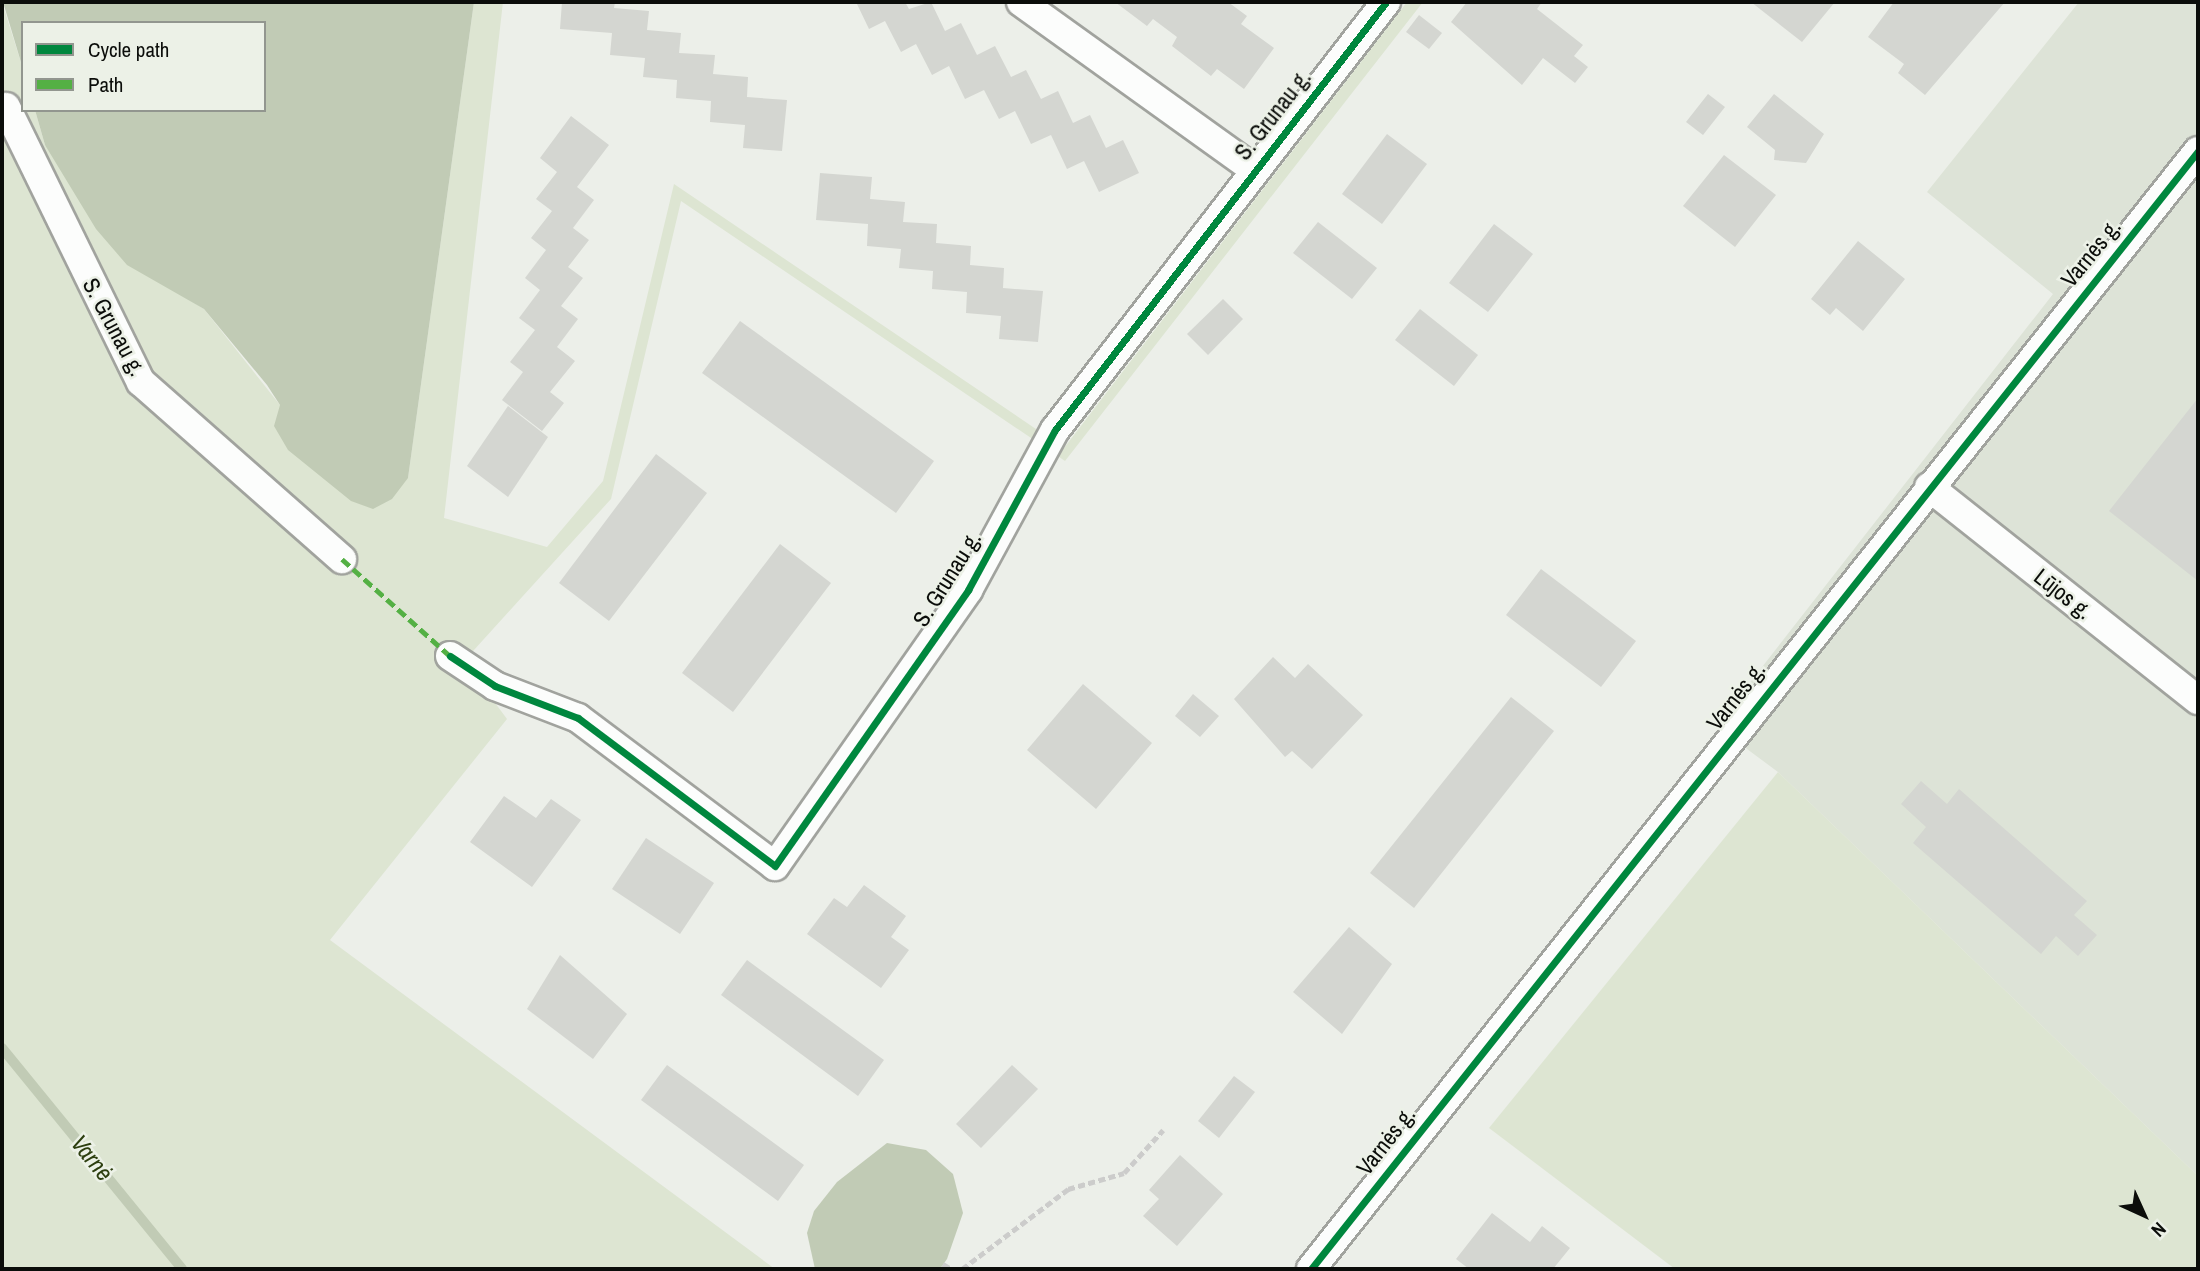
<!DOCTYPE html>
<meta charset="utf-8">
<style>
body{margin:0}
#map{position:relative;width:2200px;height:1271px;overflow:hidden;background:#ecefe9;font-family:"Archivo Narrow",sans-serif}
div>[style]{position:absolute}
.built>*{inset:0;background:#dde3d7}
.green>*{inset:0;background:#dde5d2}
.water>*{inset:0;background:#c1cbb5}
.stream>*{height:10px;margin:-5px;padding:0 5px;transform-origin:5px;border-radius:5px;background:#c1cbb5}
.building>*{inset:0;background:#d4d6d1}
.path>*{height:4.5px;margin-top:-2.25px;transform-origin:0;background:repeating-linear-gradient(90deg,#cccccb 0 7px,transparent 0 10.5px)}
.roads{filter:drop-shadow(2px 0 #a1a39e) drop-shadow(-2px 0 #a1a39e) drop-shadow(0 2px #a1a39e) drop-shadow(0 -2px #a1a39e)}
.minor>*{height:28px;margin:-14px;padding:0 14px;transform-origin:14px;border-radius:14px;background:#fcfdfc}
.quiet>*{height:5px;margin-top:-2.5px;transform-origin:0;background:repeating-linear-gradient(90deg,#54b044 0 10px,transparent 0 15px)}
.cycleway>*{height:7px;margin:-3.5px;padding:0 3.5px;transform-origin:3.5px;border-radius:3.5px;background:#00873e}
span{translate:-50% -50%;white-space:nowrap;text-align:center;line-height:1.15;-webkit-text-stroke:5px #ecf1e7;paint-order:stroke}
.street-label{font-size:23px;color:#0b0d0a}
.water-label{font-size:24px;color:#2d3f10;font-style:italic}
.frame{position:absolute;inset:0;border:4px solid #0b0d0a;pointer-events:none}
.legend{position:absolute;left:21px;top:21px;width:245px;height:91px;box-sizing:border-box;background:#ecf1e7;border:2px solid #92968f;margin:0;padding:9px 12px;list-style:none;font-size:21px;color:#0b0d0a}
.legend li{display:flex;align-items:center;gap:14px;height:35px}
.legend b{width:35px;border:2px solid #92968f}
.north{position:absolute;left:2109px;top:1180px;width:70px;height:70px;-webkit-text-stroke:5px #ecf1e7;paint-order:stroke;rotate:135deg;font-size:19px;font-weight:700;line-height:28px;text-align:center;color:#0b0d0a}
.north::after{content:'';display:block;margin:auto;width:24px;height:32px;background:#0b0d0a;clip-path:polygon(50% 0,100% 100%,50% 72%,0 100%)}
</style>
<div id="map">
<div class="built">
<div style="clip-path:polygon(2079px 2px,2198px 2px,2198px 1176px,1778px 772px,1716px 726px,2053px 294px,1927px 192px)"></div>
</div>
<div class="green">
<div style="clip-path:polygon(2px 2px,23px 69px,23px 110px,35px 110px,45px 145px,172px 289px,204px 309px,280px 405px,408px 478px,474px 2px,503px 2px,444px 518px,547px 547px,603px 481px,674px 184px,1064px 448px,1407px 2px,1423px 2px,1065px 461px,681px 201px,611px 499px,464px 661px,507px 719px,330px 940px,775px 1269px,2px 1269px)"></div>
<div style="clip-path:polygon(1778px 772px,2198px 1176px,2198px 1269px,1675px 1269px,1489px 1128px)"></div>
</div>
<div class="water">
<div style="clip-path:polygon(3px 2px,474px 2px,408px 478px,392px 499px,373px 509px,351px 501px,288px 450px,274px 426px,280px 405px,267px 385px,204px 309px,127px 265px,96px 229px,45px 145px,35px 110px,264px 110px,264px 23px,23px 23px,23px 69px)"></div>
<div style="clip-path:polygon(887px 1143px,926px 1150px,953px 1174px,963px 1213px,947px 1259px,940px 1269px,815px 1269px,807px 1233px,814px 1211px,837px 1182px)"></div>
</div>
<div class="stream">
<div style="left:2px;top:1048px;width:285px;rotate:50.8deg"></div>
</div>
<div class="building">
<div style="clip-path:polygon(562px 2px,615px 2px,614px 8px,649px 11px,647px 30px,681px 33px,679px 53px,715px 55px,713px 74px,748px 77px,747px 97px,787px 100px,782px 151px,743px 148px,745px 125px,710px 122px,711px 101px,676px 98px,677px 80px,643px 77px,645px 58px,610px 55px,612px 33px,560px 29px)"></div>
<div style="clip-path:polygon(856px 2px,905px 2px,909px 9px,931px 2px,945px 31px,961px 23px,977px 55px,995px 46px,1011px 77px,1026px 70px,1041px 99px,1058px 91px,1073px 123px,1090px 115px,1106px 148px,1123px 140px,1139px 173px,1099px 192px,1084px 161px,1067px 169px,1051px 135px,1031px 144px,1015px 111px,999px 119px,984px 90px,965px 99px,949px 66px,932px 75px,916px 44px,901px 52px,885px 21px,869px 29px)"></div>
<div style="clip-path:polygon(1115px 2px,1228px 2px,1247px 16px,1241px 24px,1274px 48px,1244px 89px,1217px 69px,1211px 76px,1172px 46px,1177px 37px,1153px 19px,1147px 26px)"></div>
<div style="clip-path:polygon(1467px 2px,1542px 2px,1537px 9px,1583px 45px,1574px 56px,1588px 67px,1575px 83px,1543px 58px,1522px 85px,1451px 22px)"></div>
<div style="clip-path:polygon(1751px 2px,1835px 2px,1802px 42px)"></div>
<div style="clip-path:polygon(1894px 2px,2005px 2px,1925px 95px,1898px 73px,1904px 64px,1868px 37px)"></div>
<div style="clip-path:polygon(1419px 15px,1442px 33px,1429px 49px,1406px 32px)"></div>
<div style="clip-path:polygon(1708px 94px,1725px 107px,1703px 135px,1686px 122px)"></div>
<div style="clip-path:polygon(1774px 94px,1824px 134px,1806px 163px,1774px 160px,1775px 150px,1747px 127px)"></div>
<div style="clip-path:polygon(571px 116px,609px 145px,577px 187px,594px 200px,573px 228px,589px 240px,568px 267px,583px 278px,561px 306px,578px 319px,557px 347px,575px 361px,550px 392px,564px 403px,542px 431px,502px 400px,523px 372px,510px 362px,535px 330px,519px 318px,540px 290px,525px 278px,546px 250px,531px 238px,552px 211px,536px 199px,557px 172px,540px 158px)"></div>
<div style="clip-path:polygon(1387px 134px,1427px 164px,1382px 224px,1342px 194px)"></div>
<div style="clip-path:polygon(1724px 155px,1776px 195px,1735px 247px,1683px 206px)"></div>
<div style="clip-path:polygon(820px 173px,872px 177px,870px 199px,905px 202px,903px 222px,937px 224px,936px 243px,971px 246px,970px 265px,1004px 268px,1003px 288px,1043px 291px,1038px 342px,999px 339px,1001px 316px,966px 313px,967px 292px,932px 289px,933px 271px,899px 268px,901px 249px,867px 246px,868px 224px,816px 220px)"></div>
<div style="clip-path:polygon(1318px 222px,1377px 268px,1352px 299px,1293px 253px)"></div>
<div style="clip-path:polygon(1494px 224px,1533px 254px,1488px 312px,1449px 283px)"></div>
<div style="clip-path:polygon(1858px 241px,1905px 279px,1863px 331px,1836px 308px,1830px 315px,1811px 299px)"></div>
<div style="clip-path:polygon(1223px 299px,1243px 319px,1208px 355px,1187px 334px)"></div>
<div style="clip-path:polygon(1420px 309px,1478px 355px,1454px 386px,1395px 340px)"></div>
<div style="clip-path:polygon(740px 321px,934px 461px,896px 513px,702px 373px)"></div>
<div style="clip-path:polygon(2198px 398px,2198px 581px,2109px 511px)"></div>
<div style="clip-path:polygon(508px 406px,548px 437px,508px 497px,467px 466px)"></div>
<div style="clip-path:polygon(656px 454px,707px 493px,609px 621px,559px 583px)"></div>
<div style="clip-path:polygon(780px 544px,831px 583px,733px 712px,682px 673px)"></div>
<div style="clip-path:polygon(1541px 569px,1636px 641px,1601px 687px,1506px 615px)"></div>
<div style="clip-path:polygon(1273px 657px,1295px 678px,1308px 664px,1363px 715px,1312px 769px,1292px 751px,1285px 757px,1234px 699px)"></div>
<div style="clip-path:polygon(1083px 684px,1152px 743px,1096px 809px,1027px 750px)"></div>
<div style="clip-path:polygon(1193px 694px,1219px 716px,1200px 737px,1175px 716px)"></div>
<div style="clip-path:polygon(1511px 697px,1554px 731px,1414px 908px,1370px 873px)"></div>
<div style="clip-path:polygon(1921px 781px,1947px 804px,1959px 789px,2087px 901px,2074px 915px,2097px 935px,2078px 956px,2056px 936px,2041px 954px,1913px 843px,1926px 827px,1901px 804px)"></div>
<div style="clip-path:polygon(504px 796px,536px 818px,551px 799px,581px 820px,532px 887px,470px 842px)"></div>
<div style="clip-path:polygon(646px 838px,714px 883px,680px 934px,612px 889px)"></div>
<div style="clip-path:polygon(864px 885px,906px 916px,891px 937px,909px 950px,881px 988px,807px 934px,834px 898px,847px 907px)"></div>
<div style="clip-path:polygon(1349px 927px,1392px 964px,1342px 1034px,1293px 992px)"></div>
<div style="clip-path:polygon(560px 955px,627px 1014px,593px 1059px,527px 1009px)"></div>
<div style="clip-path:polygon(747px 960px,884px 1060px,858px 1096px,721px 995px)"></div>
<div style="clip-path:polygon(667px 1065px,804px 1165px,778px 1201px,641px 1100px)"></div>
<div style="clip-path:polygon(1012px 1065px,1038px 1089px,981px 1148px,956px 1124px)"></div>
<div style="clip-path:polygon(1234px 1076px,1255px 1092px,1219px 1138px,1198px 1121px)"></div>
<div style="clip-path:polygon(1180px 1155px,1223px 1194px,1177px 1246px,1143px 1216px,1159px 1199px,1149px 1190px)"></div>
<div style="clip-path:polygon(1492px 1213px,1530px 1242px,1542px 1226px,1570px 1248px,1553px 1269px,1469px 1269px,1456px 1259px)"></div>
</div>
<div class="path">
<div style="left:943px;top:1264px;width:9px;rotate:32deg"></div>
<div style="left:962px;top:1269px;width:133px;rotate:-37deg"></div>
<div style="left:1068px;top:1189px;width:58px;rotate:-15.9deg"></div>
<div style="left:1124px;top:1173px;width:58px;rotate:-47.8deg"></div>
</div>
<div class="roads">
<div class="minor">
<div style="left:1021px;top:2px;width:288px;rotate:35.7deg"></div>
<div style="left:6px;top:107px;width:306px;rotate:63.9deg"></div>
<div style="left:141px;top:382px;width:268px;rotate:41.4deg"></div>
<div style="left:1929px;top:487px;width:343px;rotate:38.4deg"></div>
<div style="left:450px;top:656px;width:54px;rotate:33.7deg"></div>
<div style="left:495px;top:686px;width:89px;rotate:21.1deg"></div>
<div style="left:578px;top:718px;width:246px;rotate:36.9deg"></div>
<div style="left:775px;top:866px;width:337px;rotate:-55deg"></div>
<div style="left:968px;top:590px;width:182px;rotate:-61.5deg"></div>
<div style="left:1055px;top:430px;width:541px;rotate:-52.28deg"></div>
<div style="left:1311px;top:1269px;width:1427px;rotate:-51.57deg"></div>
</div>
</div>
<div class="quiet">
<div style="left:342px;top:559px;width:145px;rotate:41.9deg"></div>
</div>
<div class="cycleway">
<div style="left:450px;top:656px;width:54px;rotate:33.7deg"></div>
<div style="left:495px;top:686px;width:89px;rotate:21.1deg"></div>
<div style="left:578px;top:718px;width:246px;rotate:36.9deg"></div>
<div style="left:775px;top:866px;width:337px;rotate:-55deg"></div>
<div style="left:968px;top:590px;width:182px;rotate:-61.5deg"></div>
<div style="left:1055px;top:430px;width:541px;rotate:-52.28deg"></div>
<div style="left:1311px;top:1269px;width:1427px;rotate:-51.57deg"></div>
</div>
<div class="street-label">
<span style="left:1273px;top:115px;rotate:-52deg">S. Grunau g.</span>
<span style="left:2091px;top:253px;rotate:-51deg">Varnės g.</span>
<span style="left:114px;top:327px;rotate:62deg">S. Grunau g.</span>
<span style="left:947px;top:579px;rotate:-58deg">S. Grunau g.</span>
<span style="left:2063px;top:594px;rotate:38deg">Lūjos g.</span>
<span style="left:1736px;top:696px;rotate:-52deg">Varnės g.</span>
<span style="left:1386px;top:1141px;rotate:-52deg">Varnės g.</span>
</div>
<div class="water-label">
<span style="left:92px;top:1158px;rotate:51deg">Varnė</span>
</div>
<div class="frame"></div>
<ul class="legend">
<li><b style="height:9px;background:#00873e"></b>Cycle path</li>
<li><b style="height:9px;background:#54b044"></b>Path</li>
</ul>
<div class="north">N</div>
</div>
